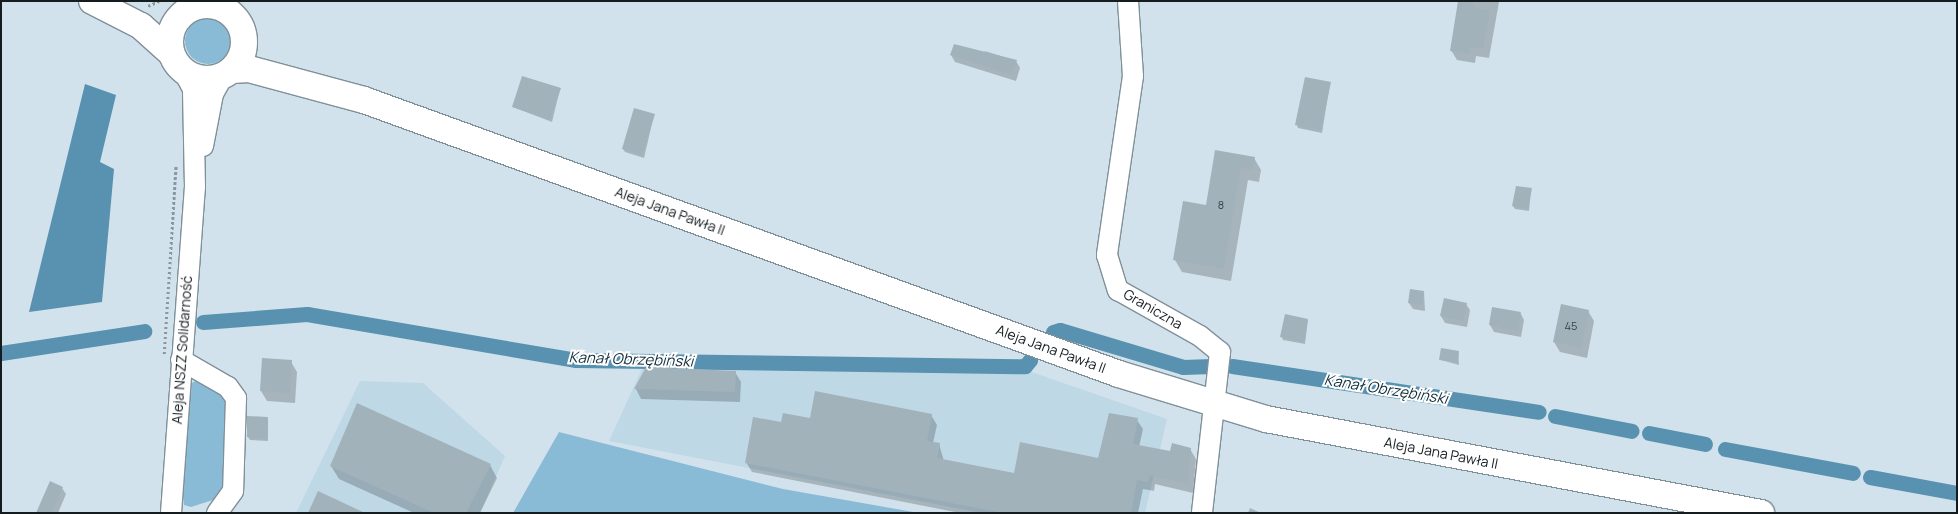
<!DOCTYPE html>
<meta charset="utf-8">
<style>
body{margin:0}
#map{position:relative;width:1958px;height:514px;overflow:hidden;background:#d1e2ec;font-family:Manrope,sans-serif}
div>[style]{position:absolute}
.built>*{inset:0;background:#bfd8e6}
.green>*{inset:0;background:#8abbd6}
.round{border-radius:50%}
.water>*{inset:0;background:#5892b0}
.shadow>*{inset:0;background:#0003}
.canal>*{height:15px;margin:-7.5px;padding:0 7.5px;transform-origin:7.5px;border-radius:7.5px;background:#5892b0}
.building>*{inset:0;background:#a1b2bb}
.path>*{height:2.5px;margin-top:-1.25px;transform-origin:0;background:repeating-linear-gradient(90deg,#89969d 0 2.5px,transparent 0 5px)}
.roads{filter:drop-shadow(1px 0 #809099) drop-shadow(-1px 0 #809099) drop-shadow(0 1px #809099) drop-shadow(0 -1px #809099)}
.minor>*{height:20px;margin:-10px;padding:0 10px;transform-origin:10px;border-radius:10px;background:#fff}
.major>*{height:26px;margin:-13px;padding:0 13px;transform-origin:13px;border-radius:13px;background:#fff}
.major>.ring{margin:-13px;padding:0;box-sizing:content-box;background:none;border:26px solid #fff;border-radius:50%}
span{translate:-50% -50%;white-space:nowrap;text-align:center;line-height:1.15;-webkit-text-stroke:4px #fff;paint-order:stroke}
.number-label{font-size:11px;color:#384246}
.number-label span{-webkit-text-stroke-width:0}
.street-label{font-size:14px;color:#151c1f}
.water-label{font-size:15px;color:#122e3c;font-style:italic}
.frame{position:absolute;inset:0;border:2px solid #151c1f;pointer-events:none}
</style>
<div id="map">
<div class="built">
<div style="clip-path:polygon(646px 360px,1023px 369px,1167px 419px,1145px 513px,981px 513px,609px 441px)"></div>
<div style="clip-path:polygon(360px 381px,423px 383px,505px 456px,480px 513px,296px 513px)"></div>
</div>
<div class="green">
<div class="round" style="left:185px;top:18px;width:46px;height:46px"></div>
<div style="clip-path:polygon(200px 378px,223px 395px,228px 408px,224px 487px,216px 499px,191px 507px,184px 505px,183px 498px,187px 427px,192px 383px)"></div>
<div style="clip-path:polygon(559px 432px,783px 489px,919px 513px,513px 513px)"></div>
</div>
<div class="water">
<div style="clip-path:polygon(85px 84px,116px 95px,100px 162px,114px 169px,102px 302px,29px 312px)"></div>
</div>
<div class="shadow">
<div style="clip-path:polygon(1463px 1px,1505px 1px,1499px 2px,1489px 58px,1476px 56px,1475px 63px,1457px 60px,1451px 50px)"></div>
<div style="clip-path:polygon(985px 51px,1016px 61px,1020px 68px,1016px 81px,955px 62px,951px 55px,983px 56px)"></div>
<div style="clip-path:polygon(1330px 83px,1322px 133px,1298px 128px,1297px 125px)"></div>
<div style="clip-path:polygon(560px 89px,552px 122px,513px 107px)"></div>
<div style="clip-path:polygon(654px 115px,644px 158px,625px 152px,623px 149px)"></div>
<div style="clip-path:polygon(1216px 151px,1254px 158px,1261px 170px,1259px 182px,1248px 180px,1231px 281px,1182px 272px,1175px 260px,1207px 206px)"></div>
<div style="clip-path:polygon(1531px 190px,1529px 211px,1515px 209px,1513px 206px)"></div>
<div style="clip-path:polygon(1424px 292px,1425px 311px,1413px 309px,1409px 303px)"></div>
<div style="clip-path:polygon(1466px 304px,1470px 310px,1467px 327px,1445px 323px,1441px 316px)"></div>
<div style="clip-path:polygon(1588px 311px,1594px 321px,1587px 358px,1560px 352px,1554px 342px)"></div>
<div style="clip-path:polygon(1521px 314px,1524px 320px,1521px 337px,1494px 332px,1490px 325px)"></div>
<div style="clip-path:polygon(1308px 320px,1305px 344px,1283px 340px,1282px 337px)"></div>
<div style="clip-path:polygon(1458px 352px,1459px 365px,1441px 360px)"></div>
<div style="clip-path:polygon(291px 362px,297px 372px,295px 403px,267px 401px,261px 391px)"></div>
<div style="clip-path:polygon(647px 368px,735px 372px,741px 382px,740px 402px,641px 399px,636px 389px)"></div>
<div style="clip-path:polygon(931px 415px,937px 425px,933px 443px,939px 444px,944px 461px,1015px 475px,1099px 459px,1137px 420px,1143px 429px,1139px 447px,1171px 453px,1190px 449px,1196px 459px,1193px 493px,1155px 484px,1154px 491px,1143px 489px,1138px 513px,960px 513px,752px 472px,746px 462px,782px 424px)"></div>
<div style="clip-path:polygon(268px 418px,268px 441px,250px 440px,248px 437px)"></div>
<div style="clip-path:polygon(490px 465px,497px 478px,480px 513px,414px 513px,339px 479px,331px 466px)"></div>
<div style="clip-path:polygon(62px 488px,66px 494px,58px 513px,38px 513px)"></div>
<div style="clip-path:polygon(1250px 508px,1261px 513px,1248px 513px)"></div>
</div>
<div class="canal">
<div style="left:203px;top:322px;width:104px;rotate:-4.4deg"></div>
<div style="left:307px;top:314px;width:273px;rotate:9.7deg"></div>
<div style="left:576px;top:360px;width:449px;rotate:0.8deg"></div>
<div style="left:1025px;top:366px;width:8px;rotate:-50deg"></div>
<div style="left:1053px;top:332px;width:7px;rotate:-16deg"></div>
<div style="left:1060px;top:330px;width:128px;rotate:16.7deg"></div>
<div style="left:1183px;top:367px;width:28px;rotate:-2deg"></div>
<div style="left:1px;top:353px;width:145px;rotate:-8.7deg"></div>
<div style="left:1232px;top:366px;width:310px;rotate:8.5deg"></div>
<div style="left:1555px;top:416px;width:78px;rotate:11deg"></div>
<div style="left:1649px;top:433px;width:57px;rotate:11.1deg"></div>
<div style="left:1725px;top:449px;width:130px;rotate:10.6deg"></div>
<div style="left:1870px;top:477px;width:88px;rotate:10.4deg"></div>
</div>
<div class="building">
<div style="clip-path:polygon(1458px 1px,1474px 1px,1473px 7px,1490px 10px,1483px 49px,1470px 47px,1469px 54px,1450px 51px)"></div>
<div style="clip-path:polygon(954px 44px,1017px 60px,1012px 75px,950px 55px)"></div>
<div style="clip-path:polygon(522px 76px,561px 88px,550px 120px,512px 107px)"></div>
<div style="clip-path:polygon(1305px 77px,1331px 82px,1321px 130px,1295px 125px)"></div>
<div style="clip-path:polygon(634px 108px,655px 114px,642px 155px,622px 149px)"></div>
<div style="clip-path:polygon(1215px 150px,1255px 157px,1253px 170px,1241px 168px,1224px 269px,1173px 260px,1183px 201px,1206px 205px)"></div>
<div style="clip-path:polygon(1516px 186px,1532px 188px,1528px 209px,1512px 206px)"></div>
<div style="clip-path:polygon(1410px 289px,1424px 291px,1422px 305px,1408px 303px)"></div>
<div style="clip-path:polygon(1444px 298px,1467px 303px,1463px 321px,1440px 316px)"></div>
<div style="clip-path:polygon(1561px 304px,1589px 310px,1581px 348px,1553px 342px)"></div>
<div style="clip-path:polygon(1492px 307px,1521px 312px,1518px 331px,1489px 325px)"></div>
<div style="clip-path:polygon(1285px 314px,1308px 319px,1304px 342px,1280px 337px)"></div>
<div style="clip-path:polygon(1441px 348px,1459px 351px,1458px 362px,1439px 360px)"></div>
<div style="clip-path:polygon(262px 358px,292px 360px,290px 393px,260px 391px)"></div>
<div style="clip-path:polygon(646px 367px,736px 371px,735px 392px,634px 389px)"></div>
<div style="clip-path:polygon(815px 391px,932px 414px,927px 441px,940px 443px,937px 458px,1014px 473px,1020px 442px,1098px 458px,1109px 413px,1138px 418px,1133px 444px,1170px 451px,1172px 443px,1191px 448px,1188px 484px,1150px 475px,1148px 482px,1137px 480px,1131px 513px,1003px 513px,745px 463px,753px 417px,781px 422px,783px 413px,810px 418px)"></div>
<div style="clip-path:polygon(357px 403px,491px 464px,466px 513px,434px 513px,330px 466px)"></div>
<div style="clip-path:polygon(247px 416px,268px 417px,267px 439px,247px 437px)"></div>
<div style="clip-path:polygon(50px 481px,63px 487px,51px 513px,36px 513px)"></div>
<div style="clip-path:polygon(318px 491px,365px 513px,308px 513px)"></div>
</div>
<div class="path">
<div style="left:148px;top:6px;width:12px;rotate:-24deg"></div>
<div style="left:164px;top:354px;width:189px;rotate:-86.4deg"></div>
</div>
<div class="roads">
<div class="minor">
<div style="left:1128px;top:1px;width:75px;rotate:86.2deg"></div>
<div style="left:1133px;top:76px;width:181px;rotate:98.3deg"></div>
<div style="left:1107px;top:255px;width:37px;rotate:73deg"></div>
<div style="left:1118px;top:290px;width:94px;rotate:29.3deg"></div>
<div style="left:1200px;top:336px;width:26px;rotate:39deg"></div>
<div style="left:1220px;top:352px;width:162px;rotate:96.4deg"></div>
<div style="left:203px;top:146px;width:53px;rotate:-79.1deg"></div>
<div style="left:213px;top:94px;width:21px;rotate:-61deg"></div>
<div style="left:181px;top:360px;width:54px;rotate:29.9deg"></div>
<div style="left:228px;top:387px;width:14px;rotate:54deg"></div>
<div style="left:236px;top:398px;width:93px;rotate:91.8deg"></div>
<div style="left:233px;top:491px;width:27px;rotate:126deg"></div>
<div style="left:171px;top:513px;width:327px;rotate:-85.8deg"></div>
<div style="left:195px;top:187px;width:98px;rotate:-91.2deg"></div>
<div style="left:193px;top:89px;width:19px;rotate:-118deg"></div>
</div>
<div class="major">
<div style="left:92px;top:1px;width:55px;rotate:27deg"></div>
<div style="left:141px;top:26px;width:40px;rotate:42deg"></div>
<div class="ring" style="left:170px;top:5px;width:48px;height:48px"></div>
<div style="left:232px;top:70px;width:17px;rotate:-3deg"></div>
<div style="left:249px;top:69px;width:119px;rotate:15.1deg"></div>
<div style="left:364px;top:100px;width:803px;rotate:19.95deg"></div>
<div style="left:1119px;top:374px;width:154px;rotate:17deg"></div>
<div style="left:1266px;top:419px;width:504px;rotate:10.75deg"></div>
</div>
</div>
<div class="number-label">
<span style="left:1221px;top:205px">8</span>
<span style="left:1571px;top:326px">45</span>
</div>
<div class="street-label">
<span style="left:670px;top:211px;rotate:20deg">Aleja Jana Pawła II</span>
<span style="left:1153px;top:309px;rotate:30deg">Graniczna</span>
<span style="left:1051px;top:349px;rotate:20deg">Aleja Jana Pawła II</span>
<span style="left:182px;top:350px;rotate:-86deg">Aleja NSZZ Solidarność</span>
<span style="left:1441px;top:453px;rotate:11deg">Aleja Jana Pawła II</span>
</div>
<div class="water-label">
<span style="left:631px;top:359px;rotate:2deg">Kanał Obrzębiński</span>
<span style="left:1386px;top:389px;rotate:9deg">Kanał Obrzębiński</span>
</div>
<div class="frame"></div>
</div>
